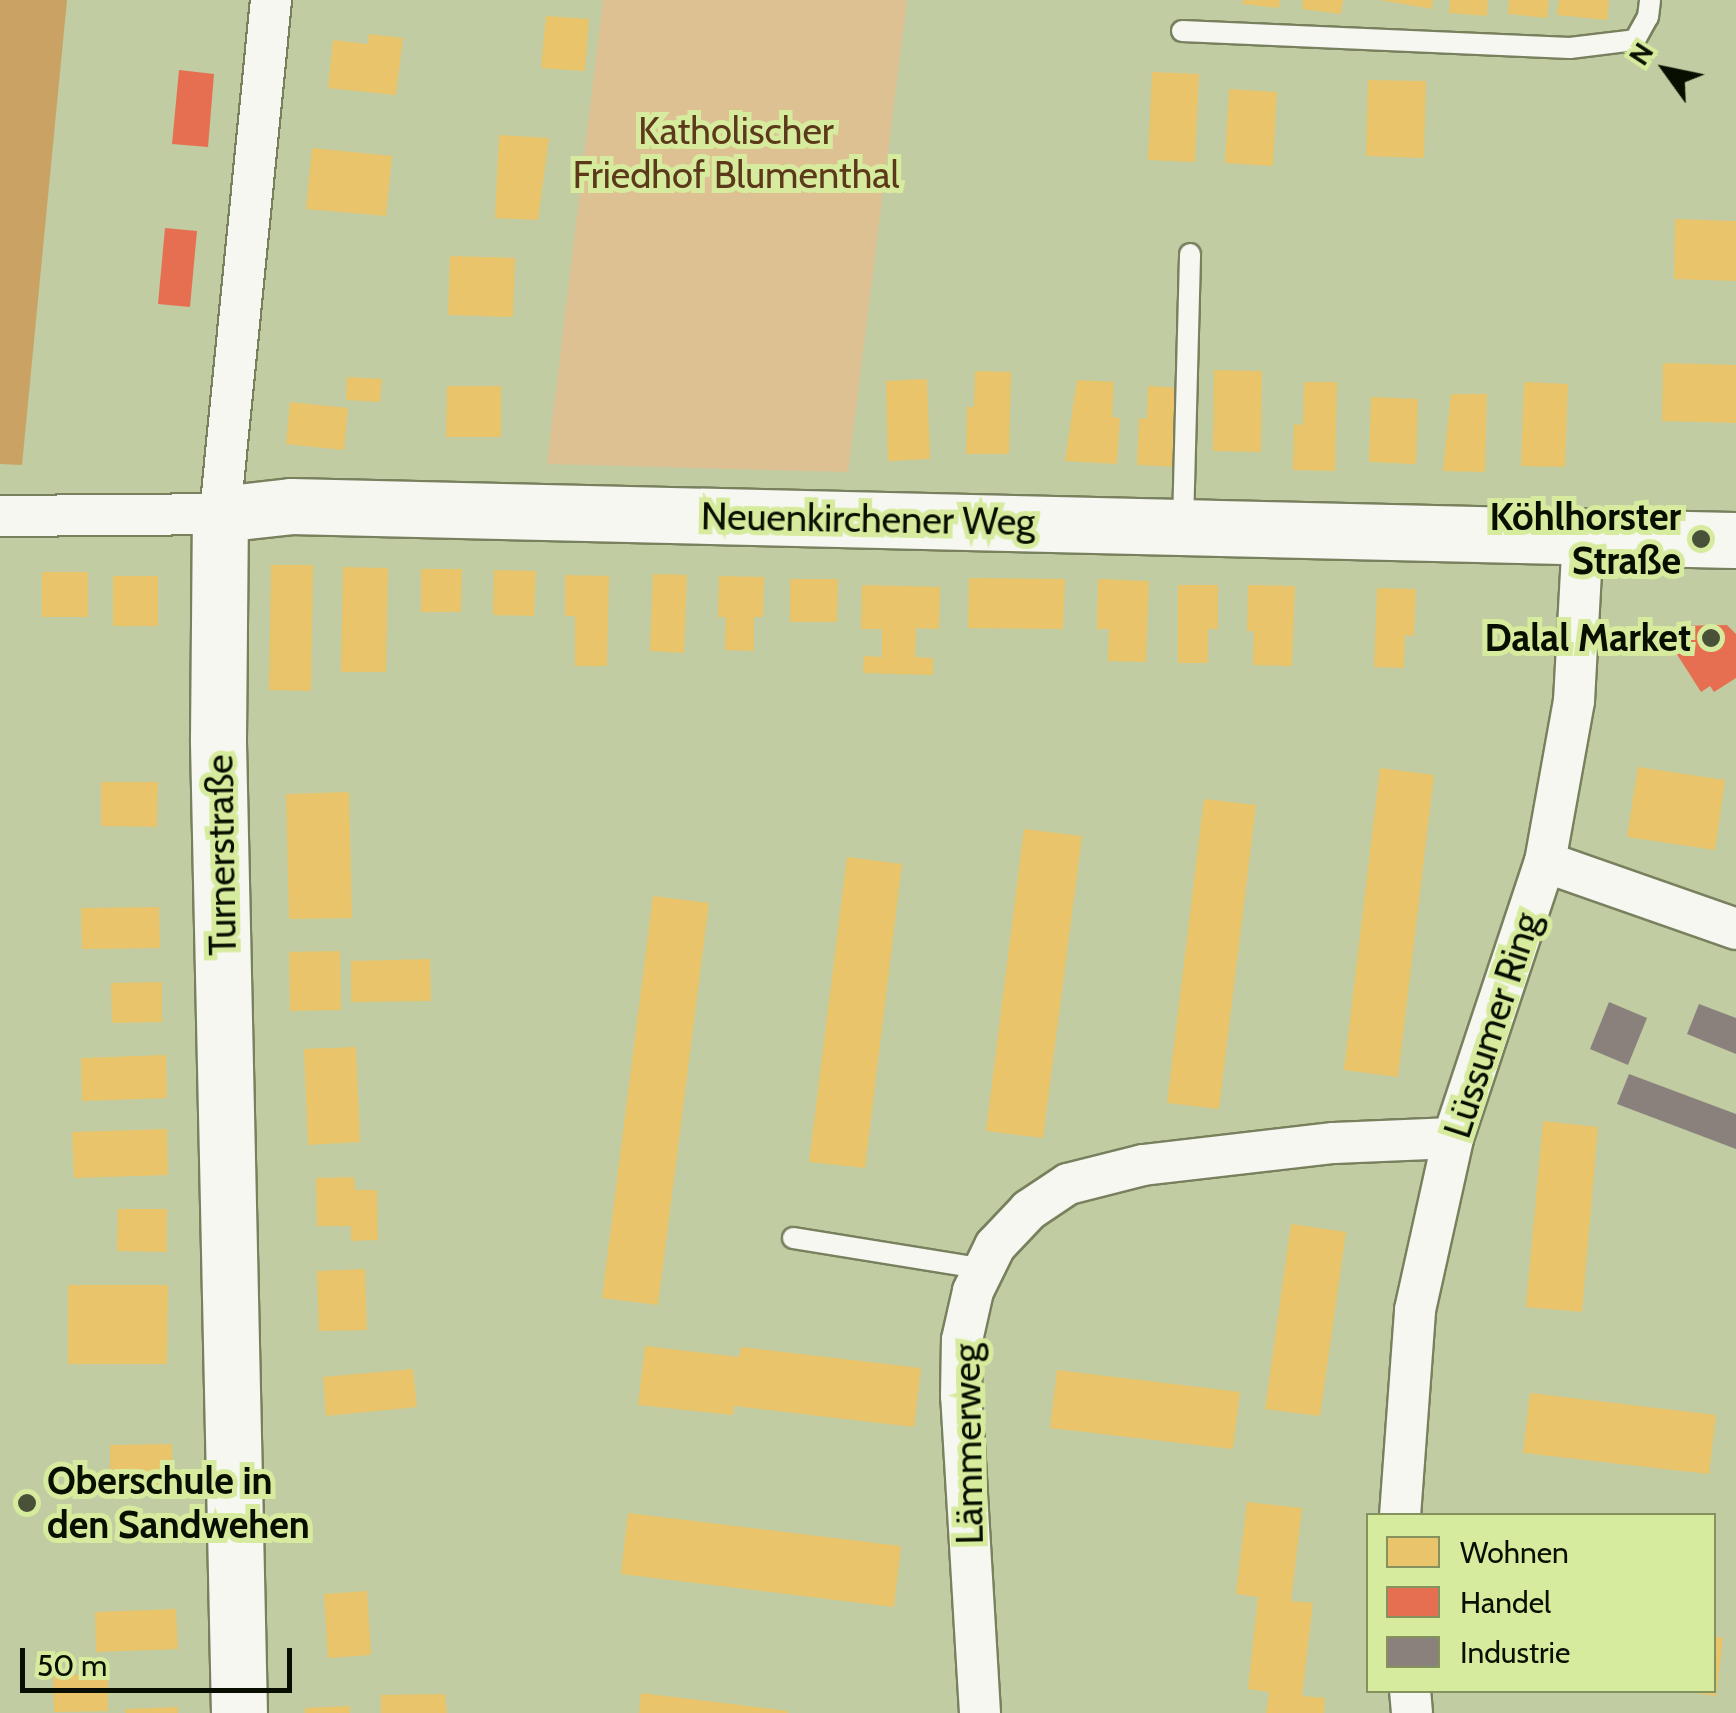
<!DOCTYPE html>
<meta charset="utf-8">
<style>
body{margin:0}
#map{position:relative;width:1736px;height:1713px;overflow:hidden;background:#c1cca2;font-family:Cabin,sans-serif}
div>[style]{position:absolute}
.green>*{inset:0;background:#dec192}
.forest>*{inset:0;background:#caa263}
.homes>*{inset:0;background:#e9c46a}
.shops>*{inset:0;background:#e76f51}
.industry>*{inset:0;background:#8a817c}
.roads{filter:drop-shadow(2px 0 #78805e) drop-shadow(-2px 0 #78805e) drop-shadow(0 2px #78805e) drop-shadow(0 -2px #78805e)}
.lane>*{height:20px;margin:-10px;padding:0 10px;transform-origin:10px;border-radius:10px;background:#f6f7f1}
.street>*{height:40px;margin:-20px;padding:0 20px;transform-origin:20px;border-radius:20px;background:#f6f7f1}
.secondary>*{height:55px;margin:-27.5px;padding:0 27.5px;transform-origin:27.5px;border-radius:27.5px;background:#f6f7f1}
.dots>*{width:28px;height:28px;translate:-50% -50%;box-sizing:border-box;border:5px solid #d6eb9d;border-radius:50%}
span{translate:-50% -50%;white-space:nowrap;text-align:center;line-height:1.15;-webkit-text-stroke:10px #d6eb9d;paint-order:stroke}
.park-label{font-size:38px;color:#5b391a}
.poi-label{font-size:38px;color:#090f00;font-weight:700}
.right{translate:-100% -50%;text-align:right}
.left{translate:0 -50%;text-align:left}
.street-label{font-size:38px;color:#090f00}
.legend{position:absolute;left:1366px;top:1513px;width:350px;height:180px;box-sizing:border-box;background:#d6eb9d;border:2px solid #84935e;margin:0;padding:12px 18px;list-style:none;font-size:30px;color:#090f00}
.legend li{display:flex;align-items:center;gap:20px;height:50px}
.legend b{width:50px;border:2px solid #84935e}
.north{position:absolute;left:1616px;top:20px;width:100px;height:100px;-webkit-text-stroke:8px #d6eb9d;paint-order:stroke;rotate:303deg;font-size:28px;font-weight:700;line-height:40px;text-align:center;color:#090f00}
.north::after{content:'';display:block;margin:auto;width:35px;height:45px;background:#090f00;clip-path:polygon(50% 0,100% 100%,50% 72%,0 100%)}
.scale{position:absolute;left:20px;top:1648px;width:272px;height:45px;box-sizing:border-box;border:5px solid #090f00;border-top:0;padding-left:12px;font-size:30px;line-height:35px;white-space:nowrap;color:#090f00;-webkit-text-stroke:8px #d6eb9d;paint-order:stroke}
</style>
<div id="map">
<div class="green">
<div style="clip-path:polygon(603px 0,907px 0,848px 472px,547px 464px)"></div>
</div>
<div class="forest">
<div style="clip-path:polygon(0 0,67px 0,22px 465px,0 464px)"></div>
</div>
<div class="homes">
<div style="clip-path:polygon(1243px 0,1280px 0,1279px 8px,1242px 4px)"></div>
<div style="clip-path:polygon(1303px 0,1343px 0,1341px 14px,1302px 9px)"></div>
<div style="clip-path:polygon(1380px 0,1433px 0,1432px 9px)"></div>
<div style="clip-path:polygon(1450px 0,1488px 0,1487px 16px,1449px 13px)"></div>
<div style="clip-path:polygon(1509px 0,1549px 0,1547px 18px,1508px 14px)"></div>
<div style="clip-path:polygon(1559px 0,1609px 0,1607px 20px,1557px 15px)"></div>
<div style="clip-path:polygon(546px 16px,589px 19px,585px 71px,541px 68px)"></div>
<div style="clip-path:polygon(369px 34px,403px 38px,396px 95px,328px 88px,333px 40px,368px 44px)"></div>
<div style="clip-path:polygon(1152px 72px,1199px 74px,1195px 162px,1148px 160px)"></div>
<div style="clip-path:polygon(1368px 80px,1426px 81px,1424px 158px,1366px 156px)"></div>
<div style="clip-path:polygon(1229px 89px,1277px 92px,1273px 166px,1225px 163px)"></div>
<div style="clip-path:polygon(499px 135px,549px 138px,538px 220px,495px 218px)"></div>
<div style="clip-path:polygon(312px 148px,392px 156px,386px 216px,306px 209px)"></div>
<div style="clip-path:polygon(1675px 219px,1736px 221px,1736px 281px,1674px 279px)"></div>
<div style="clip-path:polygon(450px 256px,515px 258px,513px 317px,448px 315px)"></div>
<div style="clip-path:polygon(1663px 363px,1736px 365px,1736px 423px,1662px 421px)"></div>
<div style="clip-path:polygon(1214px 370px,1262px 371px,1261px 452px,1213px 451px)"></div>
<div style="clip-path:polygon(975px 371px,1011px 372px,1009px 454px,966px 454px,967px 407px,974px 407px)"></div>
<div style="clip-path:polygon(347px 377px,382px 379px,380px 402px,346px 400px)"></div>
<div style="clip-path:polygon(927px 379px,930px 459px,888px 461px,886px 381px)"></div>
<div style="clip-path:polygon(1077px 380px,1114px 382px,1112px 417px,1120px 418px,1117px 464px,1065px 461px)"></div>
<div style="clip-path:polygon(1304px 382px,1337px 382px,1335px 471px,1293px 470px,1294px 424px,1303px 425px)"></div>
<div style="clip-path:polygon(1524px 382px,1568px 384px,1565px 467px,1521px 466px)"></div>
<div style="clip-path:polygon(447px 386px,501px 386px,501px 437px,446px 437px)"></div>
<div style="clip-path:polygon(1148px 386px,1184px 388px,1180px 467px,1137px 465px,1139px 418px,1147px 419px)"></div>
<div style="clip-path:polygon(1451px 394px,1487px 394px,1485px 472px,1443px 471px)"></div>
<div style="clip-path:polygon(1371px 397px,1418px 399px,1416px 464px,1369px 462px)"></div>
<div style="clip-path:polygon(290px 402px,348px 408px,344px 450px,286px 444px)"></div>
<div style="clip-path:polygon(271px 565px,313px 565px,311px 691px,269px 690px)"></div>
<div style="clip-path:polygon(343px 567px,388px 568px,386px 672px,341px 672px)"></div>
<div style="clip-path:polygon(421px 569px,462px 569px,461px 612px,421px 612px)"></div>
<div style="clip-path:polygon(494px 570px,536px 571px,534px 616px,493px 615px)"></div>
<div style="clip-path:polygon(42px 572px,88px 572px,88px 617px,42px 617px)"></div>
<div style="clip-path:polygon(653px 574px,687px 575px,684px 653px,650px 651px)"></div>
<div style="clip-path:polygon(565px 575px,609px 576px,607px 666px,575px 666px,575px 616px,565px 616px)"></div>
<div style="clip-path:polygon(113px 576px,158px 576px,158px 626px,113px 626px)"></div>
<div style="clip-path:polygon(719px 576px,764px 577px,763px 617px,754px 617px,754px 651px,725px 650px,726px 617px,718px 617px)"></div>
<div style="clip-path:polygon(969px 578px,1065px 579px,1063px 629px,968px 628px)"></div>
<div style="clip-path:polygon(790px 579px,838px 579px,837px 622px,790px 622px)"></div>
<div style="clip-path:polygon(1098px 579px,1149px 581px,1146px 662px,1108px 661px,1109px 629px,1097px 629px)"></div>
<div style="clip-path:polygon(862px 585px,940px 587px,939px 629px,916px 628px,915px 657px,933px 658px,933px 675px,863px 673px,864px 656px,882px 657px,882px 629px,861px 629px)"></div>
<div style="clip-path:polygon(1178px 585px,1218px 585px,1218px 629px,1208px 629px,1208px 663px,1178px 663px)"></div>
<div style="clip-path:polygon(1248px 585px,1295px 586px,1292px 666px,1253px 665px,1254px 631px,1247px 631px)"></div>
<div style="clip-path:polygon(1377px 588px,1416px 589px,1414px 636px,1405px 635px,1404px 668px,1374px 667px)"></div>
<div style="clip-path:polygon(1638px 767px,1725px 780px,1715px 850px,1627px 837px)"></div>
<div style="clip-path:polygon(1380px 768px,1434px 775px,1398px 1077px,1344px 1070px)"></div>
<div style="clip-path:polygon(101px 782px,158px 782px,157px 827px,101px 826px)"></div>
<div style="clip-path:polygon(349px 792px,352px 918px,289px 919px,286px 794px)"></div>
<div style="clip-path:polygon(1204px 799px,1256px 805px,1219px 1109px,1167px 1103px)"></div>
<div style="clip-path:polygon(1024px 829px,1082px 836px,1043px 1138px,986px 1131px)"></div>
<div style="clip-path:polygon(847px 857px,902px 864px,865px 1168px,809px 1162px)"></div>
<div style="clip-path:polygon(653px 896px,709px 903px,658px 1305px,602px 1298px)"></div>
<div style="clip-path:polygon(159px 907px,160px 948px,82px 949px,81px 908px)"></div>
<div style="clip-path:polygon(340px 951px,341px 1010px,290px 1011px,289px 952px)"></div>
<div style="clip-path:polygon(430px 959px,431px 1001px,351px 1002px,351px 961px)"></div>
<div style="clip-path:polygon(162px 982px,162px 1022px,112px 1023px,111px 983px)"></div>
<div style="clip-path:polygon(356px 1047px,360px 1142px,308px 1145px,304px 1049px)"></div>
<div style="clip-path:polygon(166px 1055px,167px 1098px,82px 1101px,81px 1058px)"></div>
<div style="clip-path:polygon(1543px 1121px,1598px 1127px,1582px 1312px,1526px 1307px)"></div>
<div style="clip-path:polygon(167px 1129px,168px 1175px,74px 1178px,72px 1132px)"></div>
<div style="clip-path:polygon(354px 1177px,355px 1190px,377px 1190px,378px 1240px,351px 1241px,351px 1226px,317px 1226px,316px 1178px)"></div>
<div style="clip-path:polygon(118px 1209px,167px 1209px,167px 1252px,117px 1251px)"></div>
<div style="clip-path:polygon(1291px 1224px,1346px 1232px,1320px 1416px,1265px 1409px)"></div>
<div style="clip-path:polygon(365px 1269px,367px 1330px,319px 1331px,317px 1271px)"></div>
<div style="clip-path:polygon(68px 1285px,168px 1285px,167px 1364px,68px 1364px)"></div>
<div style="clip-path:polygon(645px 1346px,739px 1357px,741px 1347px,921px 1368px,914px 1427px,734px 1406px,733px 1415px,638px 1405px)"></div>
<div style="clip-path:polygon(413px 1369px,417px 1407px,326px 1416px,323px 1377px)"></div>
<div style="clip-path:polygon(1057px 1370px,1240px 1392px,1233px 1449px,1050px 1428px)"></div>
<div style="clip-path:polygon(1530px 1393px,1716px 1415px,1709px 1474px,1523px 1453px)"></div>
<div style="clip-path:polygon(172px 1444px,173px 1487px,110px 1488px,110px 1445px)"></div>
<div style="clip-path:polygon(1247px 1502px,1302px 1508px,1291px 1601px,1313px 1603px,1302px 1696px,1325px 1698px,1324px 1713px,1266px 1713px,1269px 1692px,1248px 1689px,1258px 1597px,1236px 1594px)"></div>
<div style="clip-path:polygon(628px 1513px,901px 1546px,894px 1607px,621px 1574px)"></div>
<div style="clip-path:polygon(367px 1591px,371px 1655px,328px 1658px,324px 1594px)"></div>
<div style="clip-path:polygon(176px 1609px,178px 1649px,96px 1652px,95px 1612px)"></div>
<div style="clip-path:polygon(1714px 1636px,1723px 1638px,1716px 1696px,1696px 1693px,1714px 1690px)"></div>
<div style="clip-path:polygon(53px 1675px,108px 1675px,108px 1711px,54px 1712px)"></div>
<div style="clip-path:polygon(641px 1693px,788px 1711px,788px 1713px,639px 1713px)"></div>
<div style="clip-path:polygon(445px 1694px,447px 1713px,381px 1713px,381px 1695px)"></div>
<div style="clip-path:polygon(350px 1706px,350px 1713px,305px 1713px,305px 1708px)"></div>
<div style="clip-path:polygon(178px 1707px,178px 1713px,126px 1713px,125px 1709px)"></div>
</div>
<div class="shops">
<div style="clip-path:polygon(179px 70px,214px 74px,208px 147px,172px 144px)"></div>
<div style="clip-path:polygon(165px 228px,197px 231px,190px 307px,158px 304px)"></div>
<div style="clip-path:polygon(1727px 625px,1736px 634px,1736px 678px,1714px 692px,1710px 686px,1701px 692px,1664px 634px,1678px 626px)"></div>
</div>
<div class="industry">
<div style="clip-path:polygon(1609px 1002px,1647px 1018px,1628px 1065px,1590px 1049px)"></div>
<div style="clip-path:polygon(1699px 1004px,1736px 1018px,1736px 1054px,1687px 1034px)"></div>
<div style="clip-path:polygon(1629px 1074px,1736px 1114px,1736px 1149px,1617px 1104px)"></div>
</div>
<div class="roads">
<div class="lane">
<div style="left:1182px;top:31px;width:388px;rotate:2.5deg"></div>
<div style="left:1570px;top:48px;width:65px;rotate:-7deg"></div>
<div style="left:1635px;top:40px;width:26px;rotate:-61deg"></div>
<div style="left:1648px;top:17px;width:17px;rotate:-83deg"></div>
<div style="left:1183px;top:524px;width:270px;rotate:-88.5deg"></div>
<div style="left:793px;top:1238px;width:193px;rotate:9.2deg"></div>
</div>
<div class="street">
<div style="left:0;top:516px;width:220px;rotate:-0.5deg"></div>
<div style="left:220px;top:514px;width:517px;rotate:-84.33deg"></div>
<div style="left:1545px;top:862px;width:202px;rotate:19.3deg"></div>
<div style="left:1400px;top:1516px;width:207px;rotate:-85.8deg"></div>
<div style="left:1415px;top:1310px;width:176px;rotate:-77.5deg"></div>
<div style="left:1453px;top:1138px;width:291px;rotate:-71.6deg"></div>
<div style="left:1545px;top:862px;width:164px;rotate:-79.8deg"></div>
<div style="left:1574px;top:701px;width:167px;rotate:-86.9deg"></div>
<div style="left:1410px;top:1690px;width:23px;rotate:85deg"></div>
<div style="left:980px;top:1713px;width:318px;rotate:-93.4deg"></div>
<div style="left:961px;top:1396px;width:56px;rotate:-89deg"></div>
<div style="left:962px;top:1340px;width:50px;rotate:-77.3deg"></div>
<div style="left:973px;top:1291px;width:50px;rotate:-63.9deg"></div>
<div style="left:995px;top:1246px;width:50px;rotate:-46.6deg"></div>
<div style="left:1029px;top:1210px;width:47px;rotate:-33.7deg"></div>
<div style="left:1068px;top:1184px;width:77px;rotate:-14.2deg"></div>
<div style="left:1143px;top:1165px;width:192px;rotate:-6.6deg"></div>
<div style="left:1334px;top:1143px;width:119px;rotate:-2.4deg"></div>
</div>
<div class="secondary">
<div style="left:239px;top:1713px;width:974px;rotate:-91.24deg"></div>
<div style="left:218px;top:739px;width:225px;rotate:-89.5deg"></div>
<div style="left:220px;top:514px;width:71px;rotate:-6.4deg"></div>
<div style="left:291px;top:506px;width:1445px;rotate:1.35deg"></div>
</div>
</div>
<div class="dots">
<div style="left:1701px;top:539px;background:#495139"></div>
<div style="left:1711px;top:638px;background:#495139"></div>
<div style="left:27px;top:1503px;background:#495139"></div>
</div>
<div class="park-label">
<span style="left:736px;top:153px">Katholischer<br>Friedhof Blumenthal</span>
</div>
<div class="poi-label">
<span class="right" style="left:1681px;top:539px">Köhlhorster<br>Straße</span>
<span class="right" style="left:1691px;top:638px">Dalal Market</span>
<span class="left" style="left:47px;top:1503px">Oberschule in<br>den Sandwehen</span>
</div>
<div class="street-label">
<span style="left:868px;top:519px;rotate:1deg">Neuenkirchener Weg</span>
<span style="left:221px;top:855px;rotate:-91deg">Turnerstraße</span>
<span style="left:1492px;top:1025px;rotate:-72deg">Lüssumer Ring</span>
<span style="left:968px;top:1444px;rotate:-91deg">Lämmerweg</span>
</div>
<ul class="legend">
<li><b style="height:28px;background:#e9c46a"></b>Wohnen</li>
<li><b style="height:28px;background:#e76f51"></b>Handel</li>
<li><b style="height:28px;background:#8a817c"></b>Industrie</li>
</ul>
<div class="north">N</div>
<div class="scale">50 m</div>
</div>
